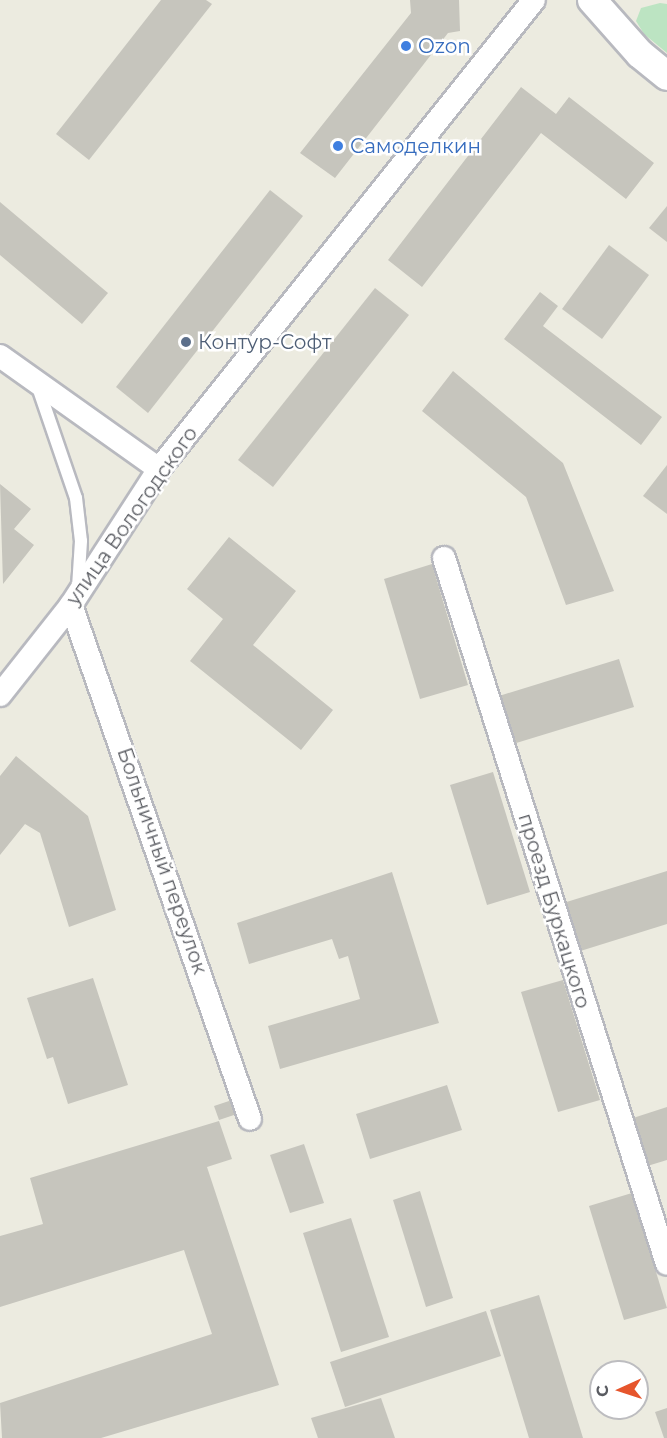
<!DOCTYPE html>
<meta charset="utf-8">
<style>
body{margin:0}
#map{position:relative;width:667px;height:1438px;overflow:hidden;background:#ecebe0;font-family:Montserrat,sans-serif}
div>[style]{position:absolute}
.green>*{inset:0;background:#bce4c2}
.building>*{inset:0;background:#c6c5bd}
.roads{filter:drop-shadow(2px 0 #b8b9bf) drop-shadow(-2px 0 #b8b9bf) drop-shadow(0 2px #b8b9bf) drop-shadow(0 -2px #b8b9bf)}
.service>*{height:12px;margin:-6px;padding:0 6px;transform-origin:6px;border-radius:6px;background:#fff}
.minor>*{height:22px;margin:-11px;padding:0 11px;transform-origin:11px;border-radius:11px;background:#fff}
.tertiary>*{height:28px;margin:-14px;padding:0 14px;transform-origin:14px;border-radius:14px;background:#fff}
.dots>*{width:16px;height:16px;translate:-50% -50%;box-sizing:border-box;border:3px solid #fff;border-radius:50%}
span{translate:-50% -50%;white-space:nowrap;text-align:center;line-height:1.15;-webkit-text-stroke:5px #fff;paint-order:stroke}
.shop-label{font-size:20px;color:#366cbe}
.left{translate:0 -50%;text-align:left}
.service-label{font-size:20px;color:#4e5e75}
.street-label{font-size:20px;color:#595b61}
.north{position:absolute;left:589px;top:1360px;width:60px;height:60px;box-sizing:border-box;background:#fff;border:2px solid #bdbdc0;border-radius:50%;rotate:267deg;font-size:16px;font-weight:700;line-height:24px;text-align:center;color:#595b61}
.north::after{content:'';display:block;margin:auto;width:21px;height:27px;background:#e6552c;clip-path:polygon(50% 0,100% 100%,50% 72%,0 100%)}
</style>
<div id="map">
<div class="green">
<div style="clip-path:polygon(660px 3px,667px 4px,667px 53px,644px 34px,636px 21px,641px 8px)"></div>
</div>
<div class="building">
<div style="clip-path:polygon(161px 0,206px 0,212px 4px,89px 160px,56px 134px)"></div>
<div style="clip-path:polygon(410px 0,459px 0,460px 31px,448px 33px,335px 178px,300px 153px,411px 13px)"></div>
<div style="clip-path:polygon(521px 87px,556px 114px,569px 97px,654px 163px,626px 199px,541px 133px,422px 287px,388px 260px)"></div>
<div style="clip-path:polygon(270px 190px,303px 216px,148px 413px,116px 387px)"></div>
<div style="clip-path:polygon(0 202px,108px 293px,82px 324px,0 255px)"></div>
<div style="clip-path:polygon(667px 206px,667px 242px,649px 228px)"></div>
<div style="clip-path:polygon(609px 245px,649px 275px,602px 339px,562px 309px)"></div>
<div style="clip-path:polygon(375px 288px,409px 315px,273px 487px,238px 460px)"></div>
<div style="clip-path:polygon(540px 292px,558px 306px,543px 326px,662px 417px,641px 445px,504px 339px)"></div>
<div style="clip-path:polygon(453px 371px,563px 463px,614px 591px,566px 605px,526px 497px,422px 411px)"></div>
<div style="clip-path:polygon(667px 465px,667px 514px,643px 496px)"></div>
<div style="clip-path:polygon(0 484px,31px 509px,14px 529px,34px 545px,3px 584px)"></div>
<div style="clip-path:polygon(229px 537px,296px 591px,253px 645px,333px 710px,301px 750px,190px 661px,223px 619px,187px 589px)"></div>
<div style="clip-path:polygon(432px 564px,468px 685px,420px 699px,384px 579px)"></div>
<div style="clip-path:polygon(619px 659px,634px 707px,513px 744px,499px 696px)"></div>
<div style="clip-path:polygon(16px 756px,88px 816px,116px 910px,69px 927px,40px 833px,25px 824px,0 855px,0 776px)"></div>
<div style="clip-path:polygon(493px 772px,530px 892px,487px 905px,450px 785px)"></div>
<div style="clip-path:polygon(667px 871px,667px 924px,574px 953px,560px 904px)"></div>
<div style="clip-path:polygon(392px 872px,439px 1023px,280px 1069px,268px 1026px,360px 999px,348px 956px,339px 959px,332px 939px,249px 964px,237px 923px)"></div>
<div style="clip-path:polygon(93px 978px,128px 1085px,68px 1104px,53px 1057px,47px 1059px,27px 998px)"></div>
<div style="clip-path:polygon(563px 980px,600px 1100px,558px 1112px,521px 992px)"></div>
<div style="clip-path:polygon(447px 1085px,462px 1130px,370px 1159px,356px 1114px)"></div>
<div style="clip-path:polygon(235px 1099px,240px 1113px,219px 1120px,214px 1106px)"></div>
<div style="clip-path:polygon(667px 1107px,667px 1160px,644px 1167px,630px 1119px)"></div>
<div style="clip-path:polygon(219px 1121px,232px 1159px,207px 1167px,279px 1385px,101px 1438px,2px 1438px,0 1403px,212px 1334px,184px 1250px,0 1307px,0 1236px,43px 1224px,30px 1178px)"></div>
<div style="clip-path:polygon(304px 1144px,324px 1203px,290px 1213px,270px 1155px)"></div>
<div style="clip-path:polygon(420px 1191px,453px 1298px,426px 1307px,393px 1200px)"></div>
<div style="clip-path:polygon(632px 1193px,667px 1308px,624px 1320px,589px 1206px)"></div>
<div style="clip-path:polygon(351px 1218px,389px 1337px,341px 1352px,303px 1233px)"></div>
<div style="clip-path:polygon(539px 1295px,583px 1438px,529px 1438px,490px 1310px)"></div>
<div style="clip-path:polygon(486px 1311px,501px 1356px,345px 1407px,330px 1362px)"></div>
<div style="clip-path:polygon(381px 1398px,395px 1438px,318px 1438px,311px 1418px)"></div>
<div style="clip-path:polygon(667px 1408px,667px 1438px,664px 1438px,655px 1412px)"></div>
</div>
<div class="roads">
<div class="service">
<div style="left:38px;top:387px;width:117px;rotate:71.1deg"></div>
<div style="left:76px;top:498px;width:43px;rotate:83.4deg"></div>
<div style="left:81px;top:541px;width:47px;rotate:93.7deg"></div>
</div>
<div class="minor">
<div style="left:0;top:356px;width:195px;rotate:35.4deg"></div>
<div style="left:444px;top:558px;width:740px;rotate:72.47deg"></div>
<div style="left:71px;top:605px;width:544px;rotate:70.8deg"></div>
<div style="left:0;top:695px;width:115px;rotate:-51.7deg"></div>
<div style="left:71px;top:605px;width:162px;rotate:-57.1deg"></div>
<div style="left:159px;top:469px;width:600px;rotate:-51.36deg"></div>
</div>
<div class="tertiary">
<div style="left:592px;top:0;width:72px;rotate:48.4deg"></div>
<div style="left:640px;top:54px;width:35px;rotate:39deg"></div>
</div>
</div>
<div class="dots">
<div style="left:406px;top:46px;background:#3f7fe0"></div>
<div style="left:338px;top:146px;background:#3f7fe0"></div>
<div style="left:186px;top:342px;background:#5c6f8a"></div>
</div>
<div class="shop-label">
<span class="left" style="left:418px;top:46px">Ozon</span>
<span class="left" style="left:350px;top:146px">Самоделкин</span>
</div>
<div class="service-label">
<span class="left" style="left:198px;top:342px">Контур-Софт</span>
</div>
<div class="street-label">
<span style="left:132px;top:516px;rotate:-55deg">улица Вологодского</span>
<span style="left:162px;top:861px;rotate:71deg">Больничный переулок</span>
<span style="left:554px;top:911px;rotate:73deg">проезд Буркацкого</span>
</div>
<div class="north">С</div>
</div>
